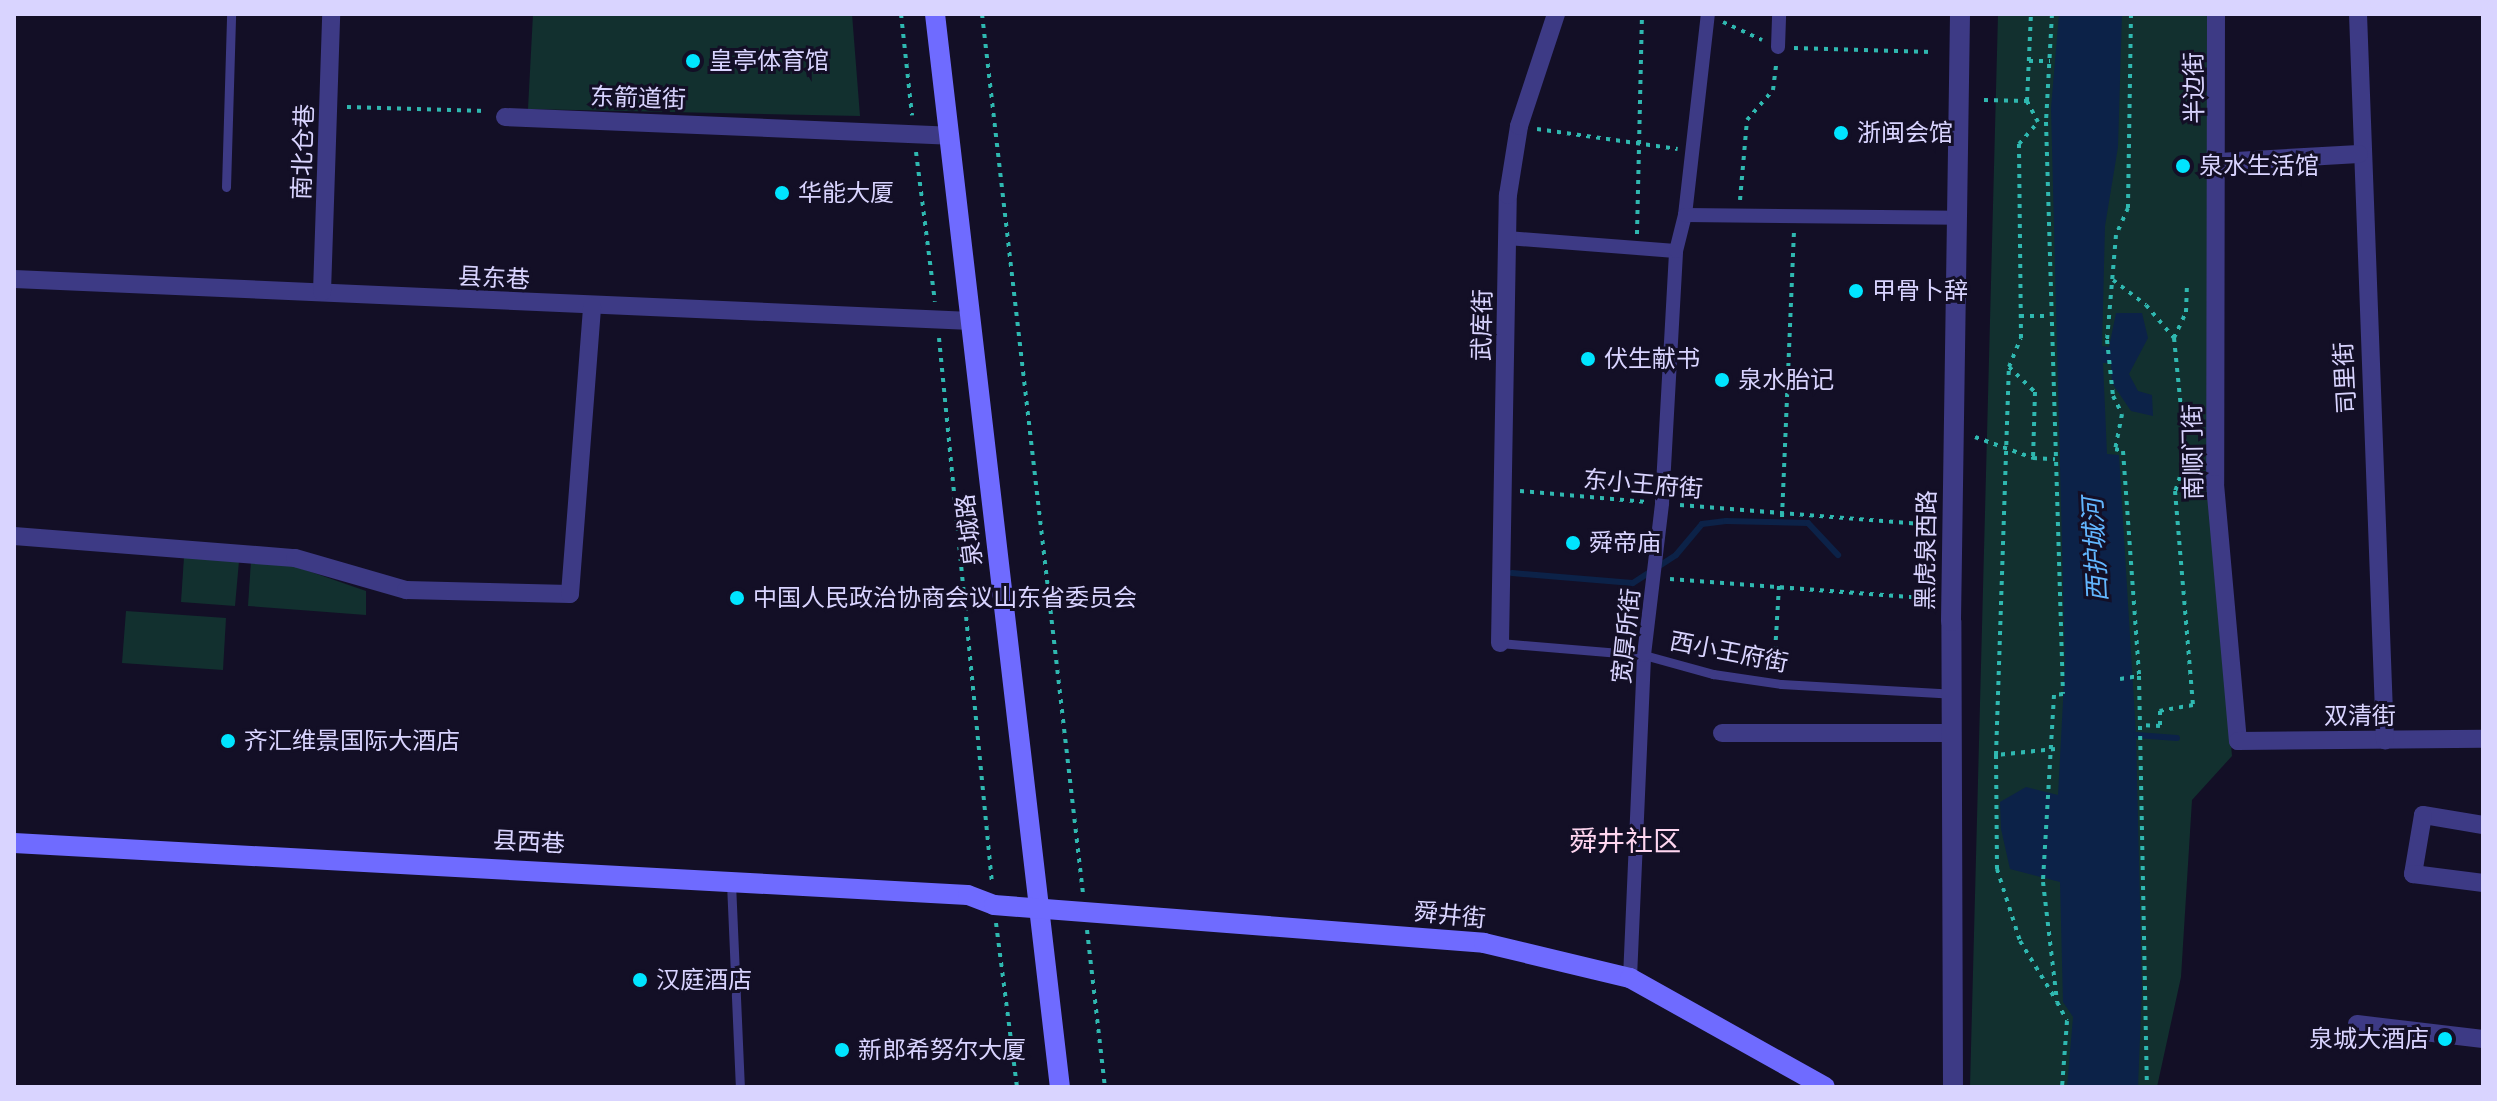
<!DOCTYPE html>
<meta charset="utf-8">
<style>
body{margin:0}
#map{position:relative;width:2497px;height:1101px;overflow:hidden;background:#130f26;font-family:Inter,"Noto Sans SC",sans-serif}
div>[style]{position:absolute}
.green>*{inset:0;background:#12302f}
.water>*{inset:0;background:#0c2248}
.stream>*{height:6px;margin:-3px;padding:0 3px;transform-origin:3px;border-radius:3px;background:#0c2248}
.path>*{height:4px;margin-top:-2px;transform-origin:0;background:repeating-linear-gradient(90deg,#2fb8b0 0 4px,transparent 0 10px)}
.service>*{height:9px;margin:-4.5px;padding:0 4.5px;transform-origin:4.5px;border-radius:4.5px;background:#3d3a85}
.pedestrian>*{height:14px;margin:-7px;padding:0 7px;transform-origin:7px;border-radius:7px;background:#3d3a85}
.minor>*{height:18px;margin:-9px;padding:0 9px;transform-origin:9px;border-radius:9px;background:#3d3a85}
.tertiary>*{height:20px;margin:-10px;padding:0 10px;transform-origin:10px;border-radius:10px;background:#3d3a85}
.secondary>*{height:20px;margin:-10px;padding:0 10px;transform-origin:10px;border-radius:10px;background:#6f6bff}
.dots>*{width:22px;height:22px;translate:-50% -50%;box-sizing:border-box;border:4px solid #130f26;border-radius:50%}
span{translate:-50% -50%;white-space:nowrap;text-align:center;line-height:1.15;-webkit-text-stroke:6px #130f26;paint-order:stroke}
.poi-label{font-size:24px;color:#d9d4ff}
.left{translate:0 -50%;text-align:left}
.right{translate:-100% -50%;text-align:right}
.street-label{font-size:24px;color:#d9d4ff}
.water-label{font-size:26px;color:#62b6ff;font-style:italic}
.quarter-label{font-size:28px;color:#ffd6f0}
.frame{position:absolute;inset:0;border:16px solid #d9d4ff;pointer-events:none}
</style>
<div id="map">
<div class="green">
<div style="clip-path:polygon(533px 14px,852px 14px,860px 116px,528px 109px)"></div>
<div style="clip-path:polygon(1998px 14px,2210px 14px,2208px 481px,2232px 756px,2192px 800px,2181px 977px,2157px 1087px,1970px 1087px)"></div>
<div style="clip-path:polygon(184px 557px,239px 561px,235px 606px,181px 602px)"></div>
<div style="clip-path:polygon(251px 561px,294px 566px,366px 591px,366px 615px,248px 606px)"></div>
<div style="clip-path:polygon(126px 611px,226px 618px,223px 670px,122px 663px)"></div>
</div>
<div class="water">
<div style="clip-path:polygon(2059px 14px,2122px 14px,2118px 147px,2105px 226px,2102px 346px,2109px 347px,2116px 313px,2142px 313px,2148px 338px,2129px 374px,2138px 391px,2152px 395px,2153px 416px,2131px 411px,2112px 383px,2111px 363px,2103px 363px,2107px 454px,2119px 455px,2136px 735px,2142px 988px,2138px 1087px,2067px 1087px,2073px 1017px,2063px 1002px,2060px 882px,2010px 869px,2001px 829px,2000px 802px,2026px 787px,2058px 795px,2065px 664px,2051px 108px)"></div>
</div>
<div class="stream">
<div style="left:1512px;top:573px;width:121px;rotate:4.7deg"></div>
<div style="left:1633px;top:583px;width:51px;rotate:-33.1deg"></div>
<div style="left:1676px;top:555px;width:40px;rotate:-50deg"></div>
<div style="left:1702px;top:524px;width:24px;rotate:-7deg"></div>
<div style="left:1726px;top:521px;width:82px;rotate:1.4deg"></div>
<div style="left:1808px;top:523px;width:44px;rotate:46.8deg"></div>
<div style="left:2136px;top:735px;width:41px;rotate:4.2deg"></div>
</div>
<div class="path">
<div style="left:901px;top:14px;width:102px;rotate:83.8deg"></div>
<div style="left:982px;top:14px;width:886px;rotate:83.45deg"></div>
<div style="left:2052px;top:14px;width:108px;rotate:93.2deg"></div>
<div style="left:2046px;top:122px;width:572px;rotate:88.3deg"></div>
<div style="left:2063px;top:694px;width:9px;rotate:174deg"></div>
<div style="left:2054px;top:695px;width:187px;rotate:93.4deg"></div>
<div style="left:2043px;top:882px;width:121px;rotate:83.3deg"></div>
<div style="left:2057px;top:1002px;width:21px;rotate:62deg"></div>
<div style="left:2067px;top:1021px;width:66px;rotate:94.3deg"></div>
<div style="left:2131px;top:14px;width:194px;rotate:90.9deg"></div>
<div style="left:2128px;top:208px;width:30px;rotate:114deg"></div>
<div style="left:2116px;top:235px;width:105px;rotate:94.9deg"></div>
<div style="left:2107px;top:340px;width:56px;rotate:83.9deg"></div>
<div style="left:2113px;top:396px;width:20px;rotate:63deg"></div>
<div style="left:2122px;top:414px;width:36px;rotate:101deg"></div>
<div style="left:2115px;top:449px;width:8px;rotate:14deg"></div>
<div style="left:2123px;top:451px;width:226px;rotate:85.9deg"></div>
<div style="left:2139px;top:676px;width:411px;rotate:88.9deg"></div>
<div style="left:1723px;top:22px;width:43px;rotate:24.8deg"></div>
<div style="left:1794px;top:48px;width:138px;rotate:1.7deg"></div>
<div style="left:2029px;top:61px;width:21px"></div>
<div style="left:1984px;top:100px;width:43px;rotate:1.3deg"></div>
<div style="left:347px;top:107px;width:139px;rotate:1.6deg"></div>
<div style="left:1537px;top:129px;width:142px;rotate:8.1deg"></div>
<div style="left:916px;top:152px;width:151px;rotate:82.8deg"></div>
<div style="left:1740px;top:200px;width:80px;rotate:-85deg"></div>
<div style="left:1747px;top:120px;width:40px;rotate:-49deg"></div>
<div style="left:1773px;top:90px;width:26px;rotate:-83deg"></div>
<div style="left:1637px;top:234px;width:220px;rotate:-88.7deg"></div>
<div style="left:2113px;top:280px;width:41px;rotate:37.1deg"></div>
<div style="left:2146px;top:305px;width:43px;rotate:49.7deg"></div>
<div style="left:2174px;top:338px;width:121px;rotate:84.3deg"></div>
<div style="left:2186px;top:458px;width:35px;rotate:108deg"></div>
<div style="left:2175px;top:491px;width:215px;rotate:85.2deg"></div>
<div style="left:2193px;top:705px;width:34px;rotate:170deg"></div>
<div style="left:2160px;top:711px;width:15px;rotate:90deg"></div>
<div style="left:2160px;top:726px;width:20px;rotate:-177deg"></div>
<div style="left:2020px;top:316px;width:29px"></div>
<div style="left:939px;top:338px;width:548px;rotate:84.45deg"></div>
<div style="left:2174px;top:338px;width:29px;rotate:-65deg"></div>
<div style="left:2186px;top:312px;width:24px;rotate:-88deg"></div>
<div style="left:2009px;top:367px;width:36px;rotate:44deg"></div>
<div style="left:2035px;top:392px;width:66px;rotate:91.7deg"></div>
<div style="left:1975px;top:437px;width:62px;rotate:19.9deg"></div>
<div style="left:2033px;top:458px;width:22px;rotate:3deg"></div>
<div style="left:1520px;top:491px;width:127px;rotate:5deg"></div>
<div style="left:1680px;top:505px;width:245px;rotate:4.5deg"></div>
<div style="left:1782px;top:517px;width:285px;rotate:-87.6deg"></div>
<div style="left:1670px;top:579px;width:254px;rotate:4.3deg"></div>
<div style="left:1774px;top:670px;width:85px;rotate:-86.6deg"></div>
<div style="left:2120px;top:679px;width:19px;rotate:-9deg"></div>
<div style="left:2055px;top:749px;width:59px;rotate:174.2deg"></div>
<div style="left:1996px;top:755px;width:114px;rotate:89.5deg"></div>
<div style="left:1997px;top:869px;width:76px;rotate:72.3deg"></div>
<div style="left:2020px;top:941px;width:69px;rotate:58.6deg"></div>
<div style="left:1996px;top:755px;width:388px;rotate:-88.1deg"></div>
<div style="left:2009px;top:367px;width:31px;rotate:-68deg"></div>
<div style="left:2021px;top:338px;width:194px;rotate:-90.6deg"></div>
<div style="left:2019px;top:144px;width:29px;rotate:-49deg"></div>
<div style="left:2038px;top:122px;width:24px;rotate:-118deg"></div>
<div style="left:2027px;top:101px;width:87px;rotate:-87.4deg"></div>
<div style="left:996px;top:923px;width:165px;rotate:82.7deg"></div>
<div style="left:1087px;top:930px;width:158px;rotate:83.5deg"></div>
</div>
<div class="service">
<div style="left:226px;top:187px;width:173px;rotate:-88.3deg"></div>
<div style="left:1500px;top:643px;width:144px;rotate:4.8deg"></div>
<div style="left:1644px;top:655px;width:72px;rotate:15.4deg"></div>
<div style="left:1713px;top:674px;width:69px;rotate:8.4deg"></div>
<div style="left:1781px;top:684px;width:171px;rotate:3.3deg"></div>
<div style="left:731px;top:883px;width:204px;rotate:87.5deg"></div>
</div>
<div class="pedestrian">
<div style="left:1778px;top:47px;width:33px;rotate:-88deg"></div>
<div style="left:1685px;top:215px;width:202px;rotate:-83.5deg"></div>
<div style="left:1507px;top:238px;width:169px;rotate:4.4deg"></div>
<div style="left:1630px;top:978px;width:323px;rotate:-87.5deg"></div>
<div style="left:1644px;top:655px;width:153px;rotate:-83.2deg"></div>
<div style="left:1662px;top:503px;width:252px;rotate:-86.8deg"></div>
<div style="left:1676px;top:251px;width:37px;rotate:-76deg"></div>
<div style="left:1685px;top:215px;width:272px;rotate:0.6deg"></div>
</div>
<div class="minor">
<div style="left:2216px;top:14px;width:470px;rotate:90.1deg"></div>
<div style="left:2215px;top:484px;width:258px;rotate:84.9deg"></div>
<div style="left:2238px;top:741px;width:245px;rotate:-0.5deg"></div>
<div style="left:2358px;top:14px;width:727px;rotate:87.87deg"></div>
<div style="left:505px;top:117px;width:445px;rotate:2.4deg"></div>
<div style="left:2219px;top:162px;width:140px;rotate:-3.3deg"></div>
<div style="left:14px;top:279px;width:958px;rotate:2.51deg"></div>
<div style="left:322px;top:292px;width:278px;rotate:-88.1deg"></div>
<div style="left:14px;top:536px;width:282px;rotate:4.5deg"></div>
<div style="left:295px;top:558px;width:116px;rotate:16.1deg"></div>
<div style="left:406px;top:590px;width:164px;rotate:1.4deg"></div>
<div style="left:570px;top:594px;width:288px;rotate:-85.6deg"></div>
<div style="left:1500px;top:643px;width:448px;rotate:-89deg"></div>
<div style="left:1508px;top:195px;width:70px;rotate:-80.9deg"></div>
<div style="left:1519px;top:126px;width:118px;rotate:-71.7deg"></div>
<div style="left:1722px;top:733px;width:230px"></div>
<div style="left:2483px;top:825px;width:61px;rotate:-170.5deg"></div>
<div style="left:2423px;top:815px;width:60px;rotate:99.6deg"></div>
<div style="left:2413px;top:874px;width:71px;rotate:7.3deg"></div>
<div style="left:2357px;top:1024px;width:127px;rotate:6.8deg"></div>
</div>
<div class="tertiary">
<div style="left:1953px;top:1087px;width:466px;rotate:-90.2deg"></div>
<div style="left:1951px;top:621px;width:607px;rotate:-89.15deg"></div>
</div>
<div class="secondary">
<div style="left:935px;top:14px;width:1080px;rotate:83.36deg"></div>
<div style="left:14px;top:843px;width:955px;rotate:3.12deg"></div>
<div style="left:968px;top:895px;width:28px;rotate:21deg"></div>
<div style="left:994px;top:905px;width:491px;rotate:4.4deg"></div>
<div style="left:1484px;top:943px;width:150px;rotate:13.5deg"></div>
<div style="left:1630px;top:978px;width:223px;rotate:29.2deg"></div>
</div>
<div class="dots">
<div style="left:693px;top:61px;background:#00e5ff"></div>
<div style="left:1841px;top:133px;background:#00e5ff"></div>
<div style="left:2183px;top:166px;background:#00e5ff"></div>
<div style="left:782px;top:193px;background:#00e5ff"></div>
<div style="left:1856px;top:291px;background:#00e5ff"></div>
<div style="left:1588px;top:359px;background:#00e5ff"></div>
<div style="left:1722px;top:380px;background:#00e5ff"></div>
<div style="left:1573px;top:543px;background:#00e5ff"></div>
<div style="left:737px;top:598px;background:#00e5ff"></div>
<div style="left:228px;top:741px;background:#00e5ff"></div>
<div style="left:640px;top:980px;background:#00e5ff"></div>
<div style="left:2445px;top:1039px;background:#00e5ff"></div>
<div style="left:842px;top:1050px;background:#00e5ff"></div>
</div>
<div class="poi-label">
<span class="left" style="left:709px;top:61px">皇亭体育馆</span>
<span class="left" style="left:1857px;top:133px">浙闽会馆</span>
<span class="left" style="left:2199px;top:166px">泉水生活馆</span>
<span class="left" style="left:798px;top:193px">华能大厦</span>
<span class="left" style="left:1872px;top:291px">甲骨卜辞</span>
<span class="left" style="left:1604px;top:359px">伏生献书</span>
<span class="left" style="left:1738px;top:380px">泉水胎记</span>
<span class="left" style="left:1589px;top:543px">舜帝庙</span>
<span class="left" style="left:753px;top:598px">中国人民政治协商会议山东省委员会</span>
<span class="left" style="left:244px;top:741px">齐汇维景国际大酒店</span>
<span class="left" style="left:656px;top:980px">汉庭酒店</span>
<span class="right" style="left:2429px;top:1039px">泉城大酒店</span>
<span class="left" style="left:858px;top:1050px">新郎希努尔大厦</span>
</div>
<div class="street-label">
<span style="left:2194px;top:88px;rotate:-91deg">半边街</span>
<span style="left:638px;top:98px;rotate:2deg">东箭道街</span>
<span style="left:303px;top:152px;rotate:-88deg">南北仓巷</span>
<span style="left:494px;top:278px;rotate:3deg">县东巷</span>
<span style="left:1482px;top:325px;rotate:-89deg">武库街</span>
<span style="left:2345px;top:378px;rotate:-93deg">司里街</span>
<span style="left:2193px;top:452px;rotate:-91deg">南顺门街</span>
<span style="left:1643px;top:484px;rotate:5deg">东小王府街</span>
<span style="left:969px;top:530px;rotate:-97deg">泉城路</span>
<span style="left:1926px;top:550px;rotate:-89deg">黑虎泉西路</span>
<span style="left:1626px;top:636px;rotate:-84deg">宽厚所街</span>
<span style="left:1729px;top:652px;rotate:11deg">西小王府街</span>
<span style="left:2360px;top:716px">双清街</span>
<span style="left:529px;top:842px;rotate:3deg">县西巷</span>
<span style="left:1450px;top:915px;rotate:6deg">舜井街</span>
</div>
<div class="water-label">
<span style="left:2095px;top:550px;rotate:-93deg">西护城河</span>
</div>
<div class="quarter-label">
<span style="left:1625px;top:841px">舜井社区</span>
</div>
<div class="frame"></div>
</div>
